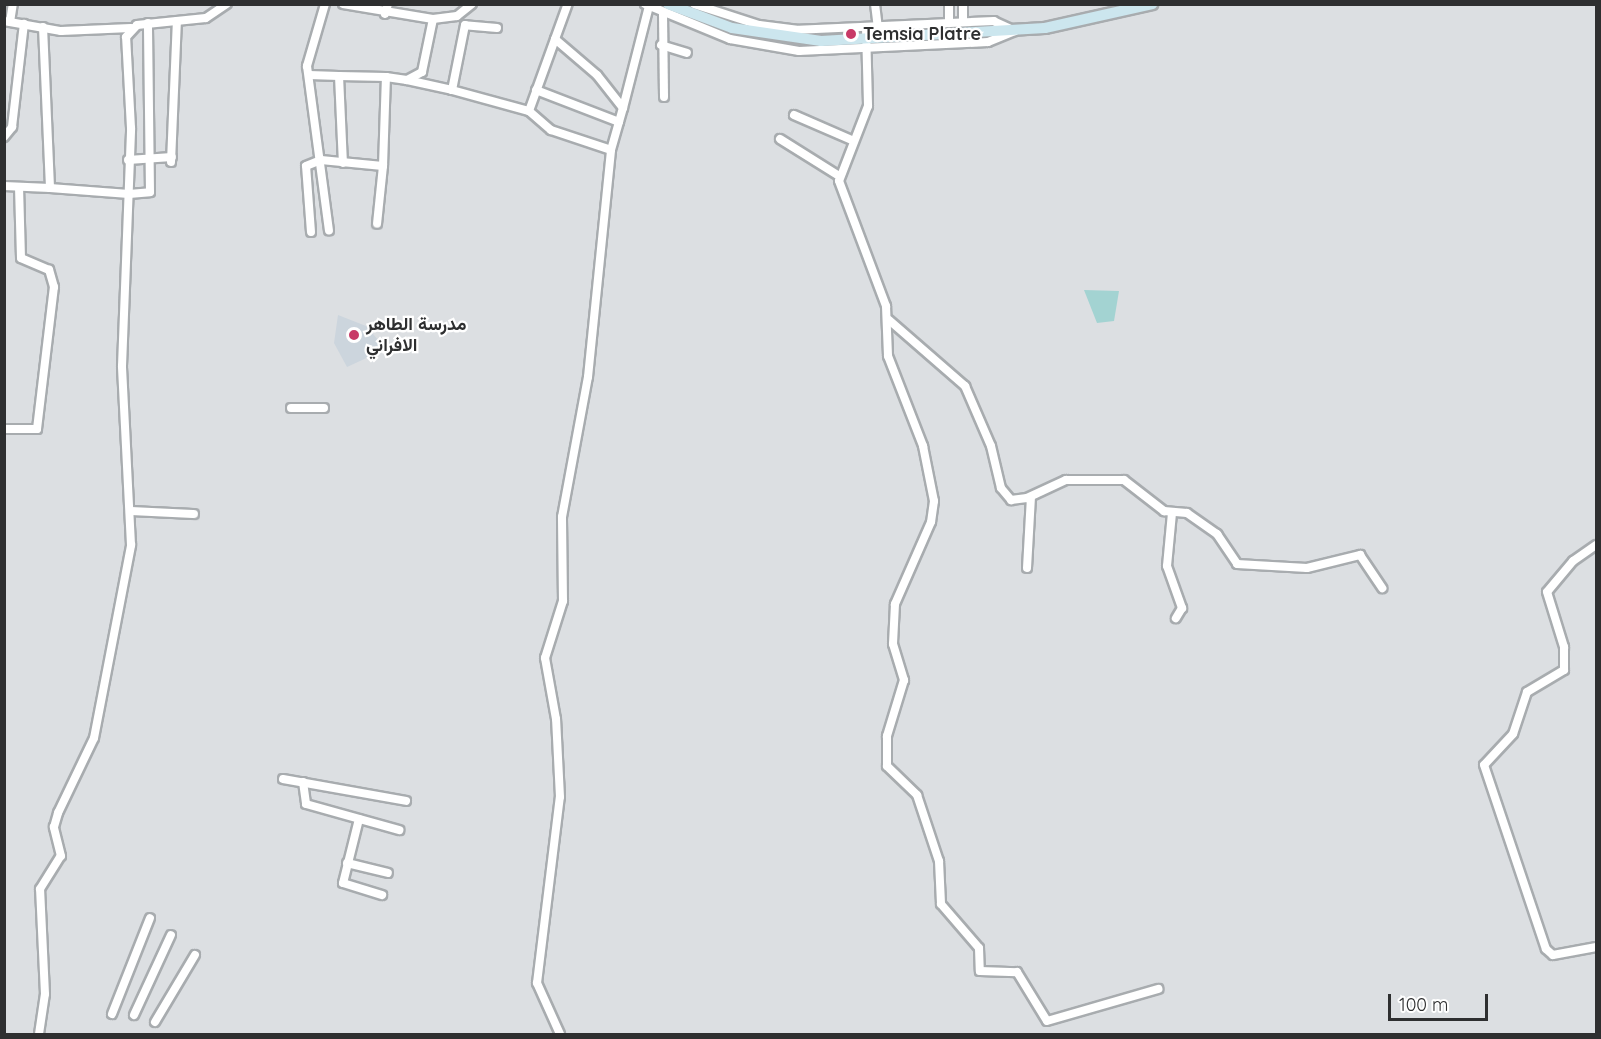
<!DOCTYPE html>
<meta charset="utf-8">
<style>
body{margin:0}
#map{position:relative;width:1601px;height:1039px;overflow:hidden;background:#dcdfe2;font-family:Quicksand,Vazirmatn,sans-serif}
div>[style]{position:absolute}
.built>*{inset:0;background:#ccd5dd}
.water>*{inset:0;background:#a3d3d2}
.roads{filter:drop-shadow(2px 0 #a8acaf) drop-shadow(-2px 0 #a8acaf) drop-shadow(0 2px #a8acaf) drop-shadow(0 -2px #a8acaf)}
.street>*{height:8px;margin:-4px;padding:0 4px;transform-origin:4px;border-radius:4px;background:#fff}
.secondary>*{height:10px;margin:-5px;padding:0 5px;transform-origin:5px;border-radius:5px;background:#cce6ee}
.dots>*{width:16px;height:16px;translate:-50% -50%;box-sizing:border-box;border:3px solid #fff;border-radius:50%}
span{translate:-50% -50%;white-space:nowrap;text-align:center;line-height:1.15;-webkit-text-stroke:4.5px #fff;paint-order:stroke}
.poi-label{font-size:18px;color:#2e2f30;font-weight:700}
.left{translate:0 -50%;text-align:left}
.frame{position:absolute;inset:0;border:6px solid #2e2f30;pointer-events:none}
.scale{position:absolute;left:1388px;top:994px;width:100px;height:27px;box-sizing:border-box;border:3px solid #2e2f30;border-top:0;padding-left:8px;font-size:18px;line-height:21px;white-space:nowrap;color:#2e2f30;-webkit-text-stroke:4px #fff;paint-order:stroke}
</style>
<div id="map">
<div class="built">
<div style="clip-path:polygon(338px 315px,366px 326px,386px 349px,347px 367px,334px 343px)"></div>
</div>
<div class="water">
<div style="clip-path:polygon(1084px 290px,1119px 291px,1114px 321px,1097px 323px)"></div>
</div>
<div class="roads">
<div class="street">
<div style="left:325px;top:4px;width:65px;rotate:106.2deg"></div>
<div style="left:307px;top:66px;width:166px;rotate:82.4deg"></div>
<div style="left:343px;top:4px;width:91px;rotate:9.5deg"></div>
<div style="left:433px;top:19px;width:24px;rotate:-7deg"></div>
<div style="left:457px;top:16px;width:19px;rotate:-39deg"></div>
<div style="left:645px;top:4px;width:92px;rotate:22.4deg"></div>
<div style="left:730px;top:39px;width:70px;rotate:9.9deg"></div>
<div style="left:799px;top:51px;width:189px;rotate:-2.7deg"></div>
<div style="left:988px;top:42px;width:29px;rotate:-22deg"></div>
<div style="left:1015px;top:31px;width:23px;rotate:-155deg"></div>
<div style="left:994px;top:21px;width:195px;rotate:177.4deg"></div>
<div style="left:799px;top:30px;width:40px;rotate:-172.9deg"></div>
<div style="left:759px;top:25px;width:68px;rotate:-162.1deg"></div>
<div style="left:875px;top:4px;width:23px;rotate:83deg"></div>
<div style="left:949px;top:4px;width:19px;rotate:90deg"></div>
<div style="left:963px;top:4px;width:18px;rotate:90deg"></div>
<div style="left:385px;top:14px;width:10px;rotate:-73deg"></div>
<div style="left:663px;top:14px;width:83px;rotate:89.3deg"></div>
<div style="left:4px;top:21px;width:58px;rotate:10deg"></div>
<div style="left:61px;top:31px;width:70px;rotate:-2.5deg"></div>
<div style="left:10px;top:22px;width:18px;rotate:-81deg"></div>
<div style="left:43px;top:27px;width:161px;rotate:87.5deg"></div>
<div style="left:50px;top:188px;width:79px;rotate:4.3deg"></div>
<div style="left:129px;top:194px;width:21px;rotate:-5deg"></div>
<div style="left:150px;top:192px;width:169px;rotate:-90.7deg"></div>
<div style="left:497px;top:28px;width:32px;rotate:-175deg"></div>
<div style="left:465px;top:25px;width:66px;rotate:101.3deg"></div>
<div style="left:452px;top:90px;width:80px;rotate:15.3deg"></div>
<div style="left:529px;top:111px;width:29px;rotate:41deg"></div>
<div style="left:551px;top:130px;width:63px;rotate:18.4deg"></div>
<div style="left:866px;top:28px;width:78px;rotate:88.5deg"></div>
<div style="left:868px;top:106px;width:80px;rotate:111.1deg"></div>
<div style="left:839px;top:181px;width:134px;rotate:69.4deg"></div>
<div style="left:886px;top:306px;width:50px;rotate:87.7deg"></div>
<div style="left:888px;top:356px;width:97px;rotate:68.7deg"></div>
<div style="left:923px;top:446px;width:56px;rotate:78.7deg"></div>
<div style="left:934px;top:501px;width:21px;rotate:98deg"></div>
<div style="left:931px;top:522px;width:90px;rotate:113.7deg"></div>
<div style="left:895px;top:604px;width:40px;rotate:92.9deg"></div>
<div style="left:893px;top:644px;width:38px;rotate:73deg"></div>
<div style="left:904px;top:680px;width:59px;rotate:106.9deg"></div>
<div style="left:887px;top:736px;width:30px;rotate:90deg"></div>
<div style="left:887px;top:766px;width:42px;rotate:44deg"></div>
<div style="left:917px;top:795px;width:70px;rotate:71.6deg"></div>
<div style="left:939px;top:861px;width:43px;rotate:87.3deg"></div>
<div style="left:941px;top:904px;width:58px;rotate:49.2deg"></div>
<div style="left:979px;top:948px;width:23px;rotate:88deg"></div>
<div style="left:980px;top:971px;width:37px;rotate:2deg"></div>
<div style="left:1017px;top:972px;width:57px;rotate:58.5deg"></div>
<div style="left:1047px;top:1021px;width:116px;rotate:-16.1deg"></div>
<div style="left:661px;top:45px;width:27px;rotate:17deg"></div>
<div style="left:309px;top:75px;width:30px;rotate:2deg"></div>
<div style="left:339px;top:76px;width:87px;rotate:87.4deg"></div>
<div style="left:339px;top:76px;width:47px;rotate:1.2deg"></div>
<div style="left:407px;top:80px;width:46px;rotate:12.5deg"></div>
<div style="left:536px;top:90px;width:89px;rotate:21.1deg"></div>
<div style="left:623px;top:108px;width:105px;rotate:-75.7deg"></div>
<div style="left:529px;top:111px;width:77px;rotate:-70.1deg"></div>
<div style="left:794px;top:115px;width:65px;rotate:23.4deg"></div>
<div style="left:4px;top:137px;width:13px;rotate:-51deg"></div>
<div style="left:12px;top:127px;width:104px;rotate:-83.4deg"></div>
<div style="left:780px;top:139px;width:70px;rotate:32.1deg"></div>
<div style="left:128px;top:160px;width:44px;rotate:-3.9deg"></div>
<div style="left:171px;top:162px;width:141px;rotate:-87.6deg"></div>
<div style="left:383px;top:166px;width:89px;rotate:-88.1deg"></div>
<div style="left:386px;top:77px;width:21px;rotate:8deg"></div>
<div style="left:407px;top:80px;width:17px;rotate:-28deg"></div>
<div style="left:422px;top:72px;width:54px;rotate:-78.3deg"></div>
<div style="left:4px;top:186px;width:46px;rotate:2.5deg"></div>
<div style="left:311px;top:232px;width:66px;rotate:-94.3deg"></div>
<div style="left:306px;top:166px;width:16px;rotate:-22deg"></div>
<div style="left:321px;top:160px;width:62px;rotate:5.5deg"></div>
<div style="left:383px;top:166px;width:58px;rotate:95.9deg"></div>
<div style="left:889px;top:320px;width:101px;rotate:41deg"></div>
<div style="left:965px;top:386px;width:65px;rotate:66.6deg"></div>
<div style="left:991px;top:446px;width:43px;rotate:76.6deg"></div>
<div style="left:1001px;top:488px;width:16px;rotate:50deg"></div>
<div style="left:1011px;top:500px;width:16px;rotate:-7deg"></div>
<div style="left:1027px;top:498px;width:43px;rotate:-24.8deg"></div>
<div style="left:1066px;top:480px;width:58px"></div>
<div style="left:1124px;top:480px;width:51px;rotate:37.8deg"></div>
<div style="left:1164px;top:511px;width:23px;rotate:5deg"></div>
<div style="left:1187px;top:513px;width:37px;rotate:35deg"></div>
<div style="left:1217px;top:534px;width:36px;rotate:56deg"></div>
<div style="left:1237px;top:564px;width:70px;rotate:3.3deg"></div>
<div style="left:1307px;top:568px;width:55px;rotate:-13.8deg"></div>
<div style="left:1360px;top:555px;width:40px;rotate:56deg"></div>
<div style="left:291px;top:408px;width:33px"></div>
<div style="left:4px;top:429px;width:33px"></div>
<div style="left:37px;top:429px;width:143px;rotate:-83.2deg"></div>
<div style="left:54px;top:287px;width:18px;rotate:-106deg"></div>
<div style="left:49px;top:270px;width:30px;rotate:-157deg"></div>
<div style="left:21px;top:258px;width:71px;rotate:-91.6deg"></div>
<div style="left:130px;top:511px;width:64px;rotate:2.7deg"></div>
<div style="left:1172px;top:513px;width:53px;rotate:95.4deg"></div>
<div style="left:1167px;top:566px;width:45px;rotate:70.3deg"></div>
<div style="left:1182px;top:608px;width:12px;rotate:121deg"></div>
<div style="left:1596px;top:545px;width:28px;rotate:145deg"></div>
<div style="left:1573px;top:561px;width:40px;rotate:130deg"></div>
<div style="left:1547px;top:592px;width:58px;rotate:72.8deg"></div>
<div style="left:1564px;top:647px;width:23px;rotate:90deg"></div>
<div style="left:1564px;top:670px;width:43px;rotate:149.3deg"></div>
<div style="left:1527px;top:692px;width:44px;rotate:108.4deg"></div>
<div style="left:1513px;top:734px;width:42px;rotate:133.1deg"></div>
<div style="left:1484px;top:765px;width:194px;rotate:71.4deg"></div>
<div style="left:1546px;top:949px;width:9px;rotate:41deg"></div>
<div style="left:1553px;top:955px;width:44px;rotate:-10.5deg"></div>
<div style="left:1027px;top:568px;width:71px;rotate:-86.8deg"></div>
<div style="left:283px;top:779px;width:125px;rotate:10.1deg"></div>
<div style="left:303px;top:782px;width:22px;rotate:82deg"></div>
<div style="left:306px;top:804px;width:97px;rotate:15.6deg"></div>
<div style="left:359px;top:819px;width:66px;rotate:104deg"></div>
<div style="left:343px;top:883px;width:41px;rotate:17.1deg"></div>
<div style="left:347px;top:863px;width:42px;rotate:13.7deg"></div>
<div style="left:112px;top:1014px;width:103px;rotate:-68.4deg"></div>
<div style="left:134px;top:1015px;width:88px;rotate:-65.2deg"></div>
<div style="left:155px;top:1022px;width:78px;rotate:-59.2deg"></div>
<div style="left:39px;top:1034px;width:40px;rotate:-81.5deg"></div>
<div style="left:45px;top:994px;width:105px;rotate:-92.7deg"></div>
<div style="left:40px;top:889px;width:39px;rotate:-58deg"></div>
<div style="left:61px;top:856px;width:30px;rotate:-104deg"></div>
<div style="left:54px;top:827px;width:15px;rotate:-74deg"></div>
<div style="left:58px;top:813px;width:83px;rotate:-64.4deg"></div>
<div style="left:94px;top:738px;width:197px;rotate:-79.1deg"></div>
<div style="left:131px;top:545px;width:179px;rotate:-92.9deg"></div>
<div style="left:122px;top:366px;width:238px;rotate:-87.8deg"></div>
<div style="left:131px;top:128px;width:91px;rotate:-93.1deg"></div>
<div style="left:126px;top:37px;width:16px;rotate:-47deg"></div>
<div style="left:137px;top:25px;width:69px;rotate:-5.8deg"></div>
<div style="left:206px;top:18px;width:25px;rotate:-34deg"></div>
<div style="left:560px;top:1034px;width:56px;rotate:-114.3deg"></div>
<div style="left:537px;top:983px;width:187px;rotate:-83deg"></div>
<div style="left:560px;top:797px;width:78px;rotate:-92.9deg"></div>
<div style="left:556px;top:719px;width:62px;rotate:-100.2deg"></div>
<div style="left:545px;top:658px;width:60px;rotate:-72.5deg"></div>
<div style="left:563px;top:601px;width:84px;rotate:-90.7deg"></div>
<div style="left:562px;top:517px;width:142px;rotate:-79.5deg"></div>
<div style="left:588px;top:377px;width:228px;rotate:-84.2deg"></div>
<div style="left:611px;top:150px;width:44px;rotate:-74.1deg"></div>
<div style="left:623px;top:108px;width:42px;rotate:-128.2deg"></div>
<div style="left:597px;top:75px;width:55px;rotate:-139.4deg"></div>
<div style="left:555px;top:39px;width:37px;rotate:-70deg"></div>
</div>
<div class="secondary">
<div style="left:668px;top:4px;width:68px;rotate:20.6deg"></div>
<div style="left:732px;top:28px;width:90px;rotate:8.3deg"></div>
<div style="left:821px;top:41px;width:224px;rotate:-3.3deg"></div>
<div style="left:1045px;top:28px;width:110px;rotate:-12.6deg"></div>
</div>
</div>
<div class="dots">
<div style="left:851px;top:34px;background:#c83a67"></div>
<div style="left:354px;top:335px;background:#c83a67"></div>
</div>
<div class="poi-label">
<span class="left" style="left:863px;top:34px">Temsia Platre</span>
<span class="left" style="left:366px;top:335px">مدرسة الطاهر<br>الافراني</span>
</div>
<div class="frame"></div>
<div class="scale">100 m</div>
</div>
